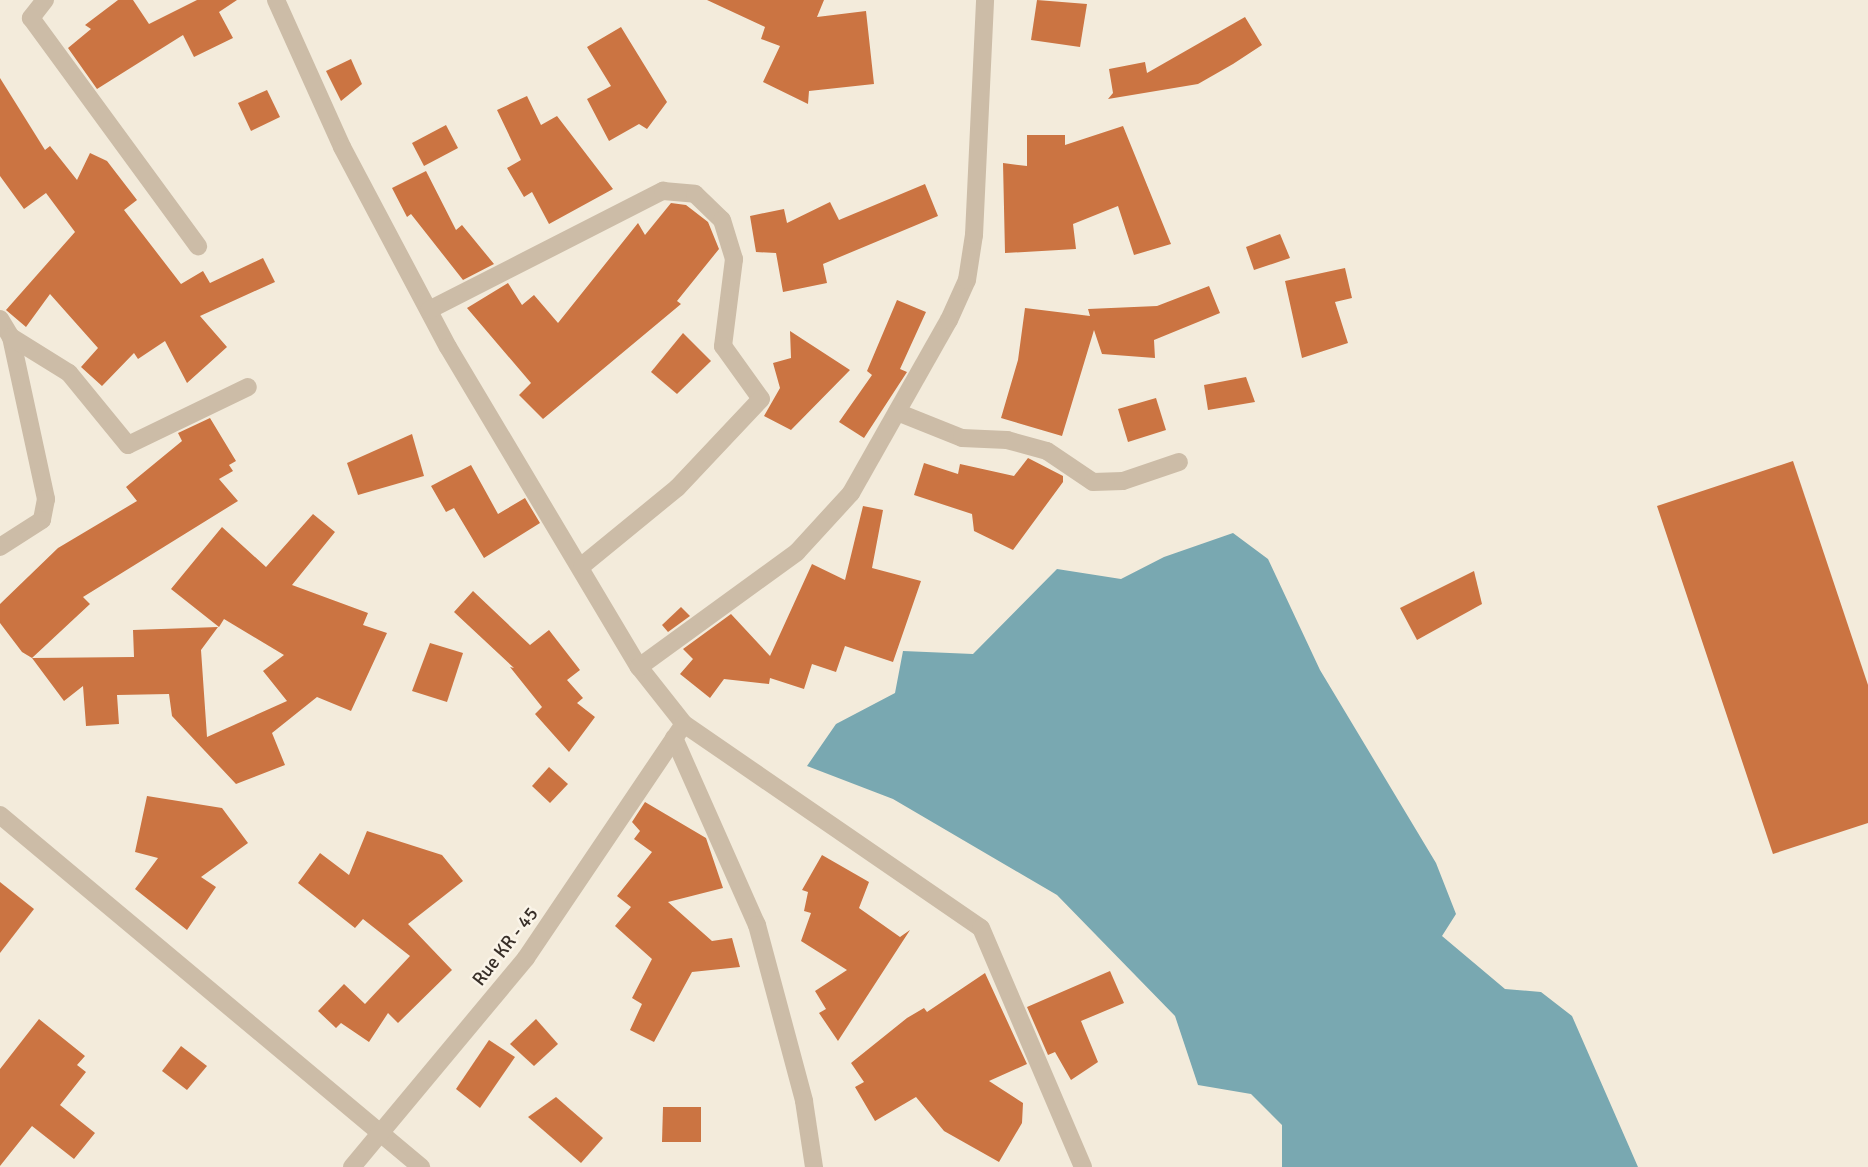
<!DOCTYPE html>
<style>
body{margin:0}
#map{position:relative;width:1868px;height:1167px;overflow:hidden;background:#f3ebdb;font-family:Signika,sans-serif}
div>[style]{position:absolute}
.water>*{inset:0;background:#79a8b1}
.building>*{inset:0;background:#cb7442}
.minor>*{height:18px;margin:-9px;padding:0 9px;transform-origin:9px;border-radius:9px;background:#ccbca7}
span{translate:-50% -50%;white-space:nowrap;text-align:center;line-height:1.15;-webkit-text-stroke:5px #faf4e8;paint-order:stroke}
.street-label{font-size:19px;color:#382f28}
</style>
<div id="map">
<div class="water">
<div style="clip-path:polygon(1233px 533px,1268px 559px,1320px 670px,1436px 863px,1456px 914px,1442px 936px,1505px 989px,1541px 992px,1572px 1016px,1638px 1167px,1282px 1167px,1282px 1125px,1251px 1094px,1198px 1085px,1175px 1016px,1057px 895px,893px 799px,807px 766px,836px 724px,895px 693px,903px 651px,973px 654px,1057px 569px,1121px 579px,1164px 557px)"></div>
</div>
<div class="building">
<div style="clip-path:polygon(118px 0,133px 0,149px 24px,197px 0,237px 0,219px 12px,233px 38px,194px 57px,183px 35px,97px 89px,68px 48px,91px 29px,85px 25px)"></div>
<div style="clip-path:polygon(707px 0,824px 0,817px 17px,866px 11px,874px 84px,809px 91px,808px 104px,763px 82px,780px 46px,761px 39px,765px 27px)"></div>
<div style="clip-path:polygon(1037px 0,1087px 4px,1080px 47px,1031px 40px)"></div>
<div style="clip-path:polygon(1245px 17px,1262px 45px,1233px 64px,1198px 84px,1108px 99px,1113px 93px,1109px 69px,1145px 62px,1147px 73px)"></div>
<div style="clip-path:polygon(621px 27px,667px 102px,647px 129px,639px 124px,609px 141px,587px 99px,611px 86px,587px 47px)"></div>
<div style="clip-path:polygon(351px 59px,362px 84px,341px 101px,326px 71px)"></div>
<div style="clip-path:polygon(0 78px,45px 150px,50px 146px,77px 180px,90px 153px,107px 161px,137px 200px,124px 210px,181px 284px,203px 271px,210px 283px,263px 258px,275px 282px,200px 316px,227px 347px,187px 383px,165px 341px,138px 359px,134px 353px,102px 386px,81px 367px,98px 348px,50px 294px,26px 327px,6px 310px,75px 232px,46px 193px,24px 209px,0 176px)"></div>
<div style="clip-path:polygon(267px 90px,280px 117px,251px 131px,238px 103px)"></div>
<div style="clip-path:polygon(527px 96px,541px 125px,557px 116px,613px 189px,549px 224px,532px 192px,524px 197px,507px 168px,521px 160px,497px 110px)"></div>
<div style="clip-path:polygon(446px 125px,458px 148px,424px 166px,412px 143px)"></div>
<div style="clip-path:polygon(1123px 126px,1171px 244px,1134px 255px,1118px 206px,1073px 224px,1076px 249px,1005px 253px,1003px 163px,1027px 166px,1027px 135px,1065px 135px,1065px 145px)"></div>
<div style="clip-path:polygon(426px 171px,456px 230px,462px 225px,494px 264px,463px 280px,411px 214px,407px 217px,392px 188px)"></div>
<div style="clip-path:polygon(925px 184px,938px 216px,823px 264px,827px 283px,783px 292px,776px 253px,756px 252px,750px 216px,784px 209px,787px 223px,830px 202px,839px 220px)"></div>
<div style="clip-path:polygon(671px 203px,686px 205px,708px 222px,719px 249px,677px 301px,681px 304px,543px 419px,519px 395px,531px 383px,467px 308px,508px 283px,522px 305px,534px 295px,558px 323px,638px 223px,645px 235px)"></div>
<div style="clip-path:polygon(1280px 234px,1290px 258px,1254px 270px,1246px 247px)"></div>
<div style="clip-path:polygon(1345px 268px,1352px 298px,1335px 302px,1348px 343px,1302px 358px,1285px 281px)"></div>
<div style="clip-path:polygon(1209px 286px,1220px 313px,1154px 340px,1155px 358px,1102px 354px,1094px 330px,1062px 436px,1001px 418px,1018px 360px,1025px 308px,1090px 316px,1088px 309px,1157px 306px)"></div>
<div style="clip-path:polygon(897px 300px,926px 312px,900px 369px,907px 372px,864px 438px,839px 422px,872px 375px,867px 371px)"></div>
<div style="clip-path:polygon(790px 331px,850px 370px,791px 430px,764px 416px,780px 388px,773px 363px,791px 358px)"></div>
<div style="clip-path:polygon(683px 333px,711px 361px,677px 394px,651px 372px)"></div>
<div style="clip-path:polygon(1246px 377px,1255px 402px,1208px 410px,1204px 385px)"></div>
<div style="clip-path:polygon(1156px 398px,1166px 430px,1128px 442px,1118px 409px)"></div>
<div style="clip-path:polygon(210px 418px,236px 461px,229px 465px,233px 471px,219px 479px,238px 501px,83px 597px,90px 604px,32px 658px,22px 652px,0 623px,0 604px,58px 548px,137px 501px,126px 487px,182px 441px,178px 433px)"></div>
<div style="clip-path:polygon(412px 434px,424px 476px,358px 495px,347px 463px)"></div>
<div style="clip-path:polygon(1028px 458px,1063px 476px,1063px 482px,1013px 550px,974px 531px,972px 514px,914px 495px,924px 463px,958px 474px,960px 464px,1014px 476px)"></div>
<div style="clip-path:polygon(1793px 461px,1868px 685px,1868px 823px,1773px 854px,1657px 506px)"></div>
<div style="clip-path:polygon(471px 465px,498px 514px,525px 498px,540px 523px,484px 558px,454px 508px,446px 512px,431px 486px)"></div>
<div style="clip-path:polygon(863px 506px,883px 510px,872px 568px,921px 581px,893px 662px,845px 646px,836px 672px,812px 664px,804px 689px,770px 678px,769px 684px,724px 679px,710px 698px,680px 674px,693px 659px,683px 649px,731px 614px,770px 656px,812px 564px,845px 580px)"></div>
<div style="clip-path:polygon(313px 514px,335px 532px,292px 585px,368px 613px,363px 625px,387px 633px,351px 711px,317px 697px,272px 733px,285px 765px,236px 784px,172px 716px,169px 694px,117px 695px,119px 724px,86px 726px,83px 686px,64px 701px,32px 658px,134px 657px,133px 630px,218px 627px,201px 650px,207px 737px,287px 701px,263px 671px,284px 655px,224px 619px,219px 627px,171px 589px,222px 527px,266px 567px)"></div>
<div style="clip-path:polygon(1474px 571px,1482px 604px,1417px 640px,1400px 608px)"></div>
<div style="clip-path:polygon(473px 591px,530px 645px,549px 630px,580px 670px,567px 680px,583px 698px,577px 703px,595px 717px,569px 752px,535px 714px,542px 707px,510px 667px,514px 668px,454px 612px)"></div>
<div style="clip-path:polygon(681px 607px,690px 616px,668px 632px,662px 625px)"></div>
<div style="clip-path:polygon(430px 643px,463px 653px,447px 702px,412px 691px)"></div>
<div style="clip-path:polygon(549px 767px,568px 784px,550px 803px,532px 786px)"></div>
<div style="clip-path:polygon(147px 796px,222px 808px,248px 843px,201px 877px,216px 887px,187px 930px,135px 889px,158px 858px,135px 852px)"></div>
<div style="clip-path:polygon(645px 802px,706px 838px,723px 888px,668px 902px,712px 941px,732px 938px,740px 967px,692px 972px,654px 1042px,630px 1030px,642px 1004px,632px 998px,652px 959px,615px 926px,631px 907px,617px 896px,652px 852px,634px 839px,640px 831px,632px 822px)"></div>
<div style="clip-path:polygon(367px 831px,442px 855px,463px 881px,408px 924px,452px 970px,398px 1023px,388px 1013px,369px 1042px,341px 1023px,336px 1028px,318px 1011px,344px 984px,365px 1004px,410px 956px,363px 919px,355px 928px,298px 883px,320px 853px,349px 875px)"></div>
<div style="clip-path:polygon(822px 855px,869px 882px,859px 908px,900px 937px,910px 930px,838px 1041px,819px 1013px,826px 1009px,815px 991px,847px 970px,801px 941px,811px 913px,804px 911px,808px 892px,802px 890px)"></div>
<div style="clip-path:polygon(0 882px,34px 909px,0 953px)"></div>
<div style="clip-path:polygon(1110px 971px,1124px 1003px,1081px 1021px,1098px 1062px,1071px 1080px,1055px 1052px,1048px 1055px,1027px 1007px)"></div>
<div style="clip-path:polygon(985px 973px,1027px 1064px,989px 1081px,1023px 1103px,1022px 1123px,999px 1162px,944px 1131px,916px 1097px,875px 1121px,855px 1087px,864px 1082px,851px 1063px,907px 1018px,924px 1008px,927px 1012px)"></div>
<div style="clip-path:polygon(39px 1019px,85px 1056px,77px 1065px,86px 1072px,60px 1105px,95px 1133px,74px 1159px,32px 1126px,0 1166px,0 1069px)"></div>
<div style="clip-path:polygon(536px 1019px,558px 1044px,534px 1066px,510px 1044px)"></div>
<div style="clip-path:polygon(489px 1040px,515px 1057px,480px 1108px,456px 1089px)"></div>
<div style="clip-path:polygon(181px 1046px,207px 1066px,187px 1090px,162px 1071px)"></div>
<div style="clip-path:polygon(556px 1097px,603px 1138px,581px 1163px,528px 1117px)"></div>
<div style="clip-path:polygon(663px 1107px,701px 1107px,701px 1142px,662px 1142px)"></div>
</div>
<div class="minor">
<div style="left:45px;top:0;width:23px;rotate:128deg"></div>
<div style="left:31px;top:18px;width:283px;rotate:53.8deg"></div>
<div style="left:276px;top:0;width:161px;rotate:65.8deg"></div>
<div style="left:342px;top:147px;width:226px;rotate:62.1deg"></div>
<div style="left:448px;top:347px;width:373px;rotate:59.2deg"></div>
<div style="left:639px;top:667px;width:73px;rotate:51.7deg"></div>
<div style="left:684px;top:724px;width:360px;rotate:34.5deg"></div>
<div style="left:981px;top:928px;width:260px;rotate:66.9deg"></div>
<div style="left:429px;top:310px;width:263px;rotate:-27deg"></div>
<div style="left:663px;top:191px;width:32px;rotate:5deg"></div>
<div style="left:695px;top:194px;width:37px;rotate:44deg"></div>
<div style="left:722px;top:220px;width:41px;rotate:72.9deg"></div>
<div style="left:734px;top:259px;width:88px;rotate:97.2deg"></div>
<div style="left:723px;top:346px;width:65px;rotate:54.4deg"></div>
<div style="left:761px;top:399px;width:122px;rotate:133.3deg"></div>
<div style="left:677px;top:488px;width:122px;rotate:140.7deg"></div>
<div style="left:0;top:319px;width:21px;rotate:59deg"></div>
<div style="left:11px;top:337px;width:166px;rotate:77.8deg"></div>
<div style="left:46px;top:499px;width:21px;rotate:101deg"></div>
<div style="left:42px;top:520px;width:50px;rotate:147.3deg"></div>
<div style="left:11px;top:337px;width:68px;rotate:31.8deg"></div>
<div style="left:69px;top:373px;width:93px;rotate:50.7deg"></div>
<div style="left:128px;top:445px;width:133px;rotate:-25.8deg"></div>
<div style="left:897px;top:412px;width:70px;rotate:21.8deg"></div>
<div style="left:962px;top:438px;width:45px;rotate:2.5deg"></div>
<div style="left:1007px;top:440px;width:41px;rotate:15.4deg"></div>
<div style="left:1047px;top:451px;width:55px;rotate:34deg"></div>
<div style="left:1093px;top:482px;width:30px;rotate:-2deg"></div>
<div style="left:1123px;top:481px;width:59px;rotate:-18.7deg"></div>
<div style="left:639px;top:667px;width:195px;rotate:-36deg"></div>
<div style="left:797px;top:552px;width:80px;rotate:-47.5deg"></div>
<div style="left:851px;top:493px;width:199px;rotate:-60.5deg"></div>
<div style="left:949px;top:320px;width:44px;rotate:-65.8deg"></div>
<div style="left:967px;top:280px;width:46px;rotate:-81.2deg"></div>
<div style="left:974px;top:235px;width:235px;rotate:-87.3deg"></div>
<div style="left:674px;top:738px;width:205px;rotate:66.1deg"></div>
<div style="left:757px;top:925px;width:182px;rotate:75deg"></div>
<div style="left:804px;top:1101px;width:67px;rotate:81.4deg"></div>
<div style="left:0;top:815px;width:549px;rotate:39.9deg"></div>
<div style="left:352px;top:1167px;width:272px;rotate:-50.2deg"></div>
<div style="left:526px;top:958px;width:282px;rotate:-56deg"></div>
</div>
<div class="street-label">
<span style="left:506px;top:947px;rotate:-52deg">Rue KR - 45</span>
</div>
</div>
